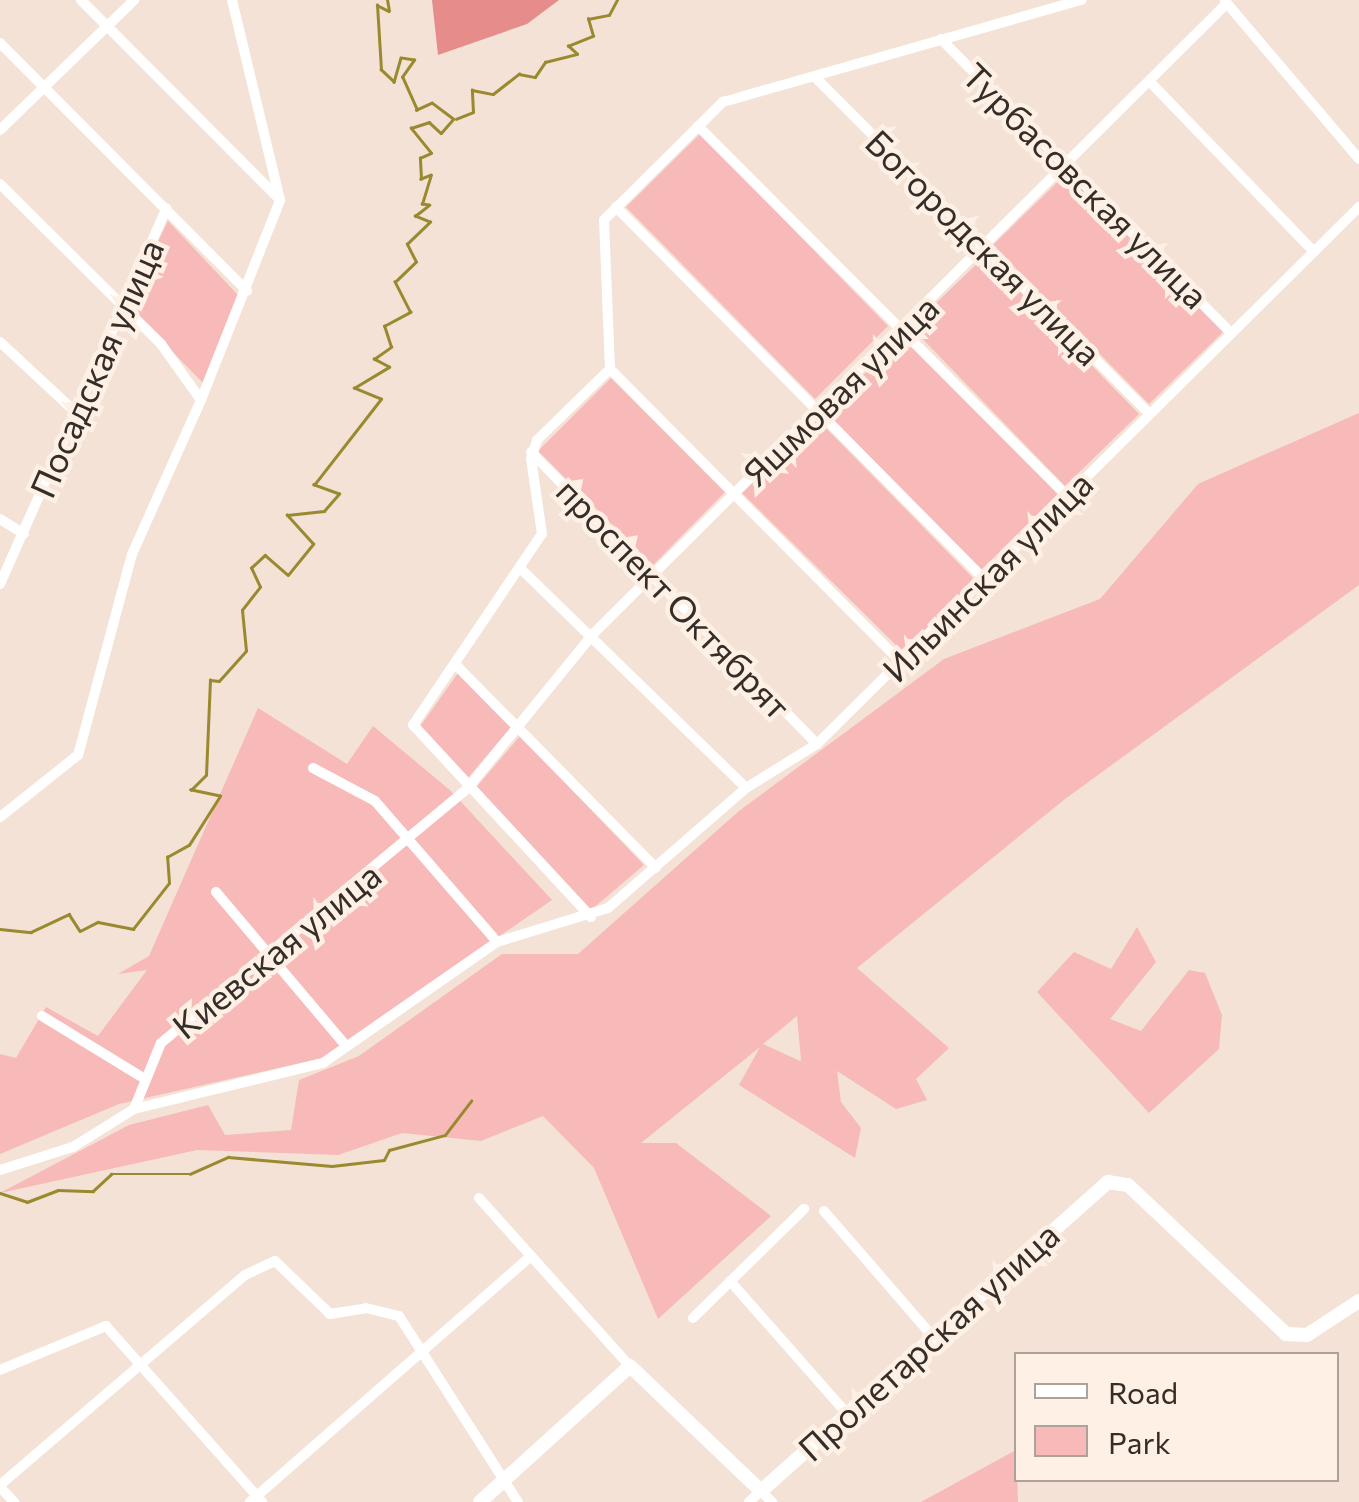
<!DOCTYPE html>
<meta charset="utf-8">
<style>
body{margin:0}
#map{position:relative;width:1359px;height:1502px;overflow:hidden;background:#f3e2d5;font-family:Commissioner,sans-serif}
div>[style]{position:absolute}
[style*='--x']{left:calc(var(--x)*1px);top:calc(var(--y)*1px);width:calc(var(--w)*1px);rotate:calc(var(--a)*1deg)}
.green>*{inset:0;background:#f7bab8}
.forest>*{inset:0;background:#e68c8b}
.stream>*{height:2.5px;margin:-1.25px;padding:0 1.25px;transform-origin:1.25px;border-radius:1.25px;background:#99892f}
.street>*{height:10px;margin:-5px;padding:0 5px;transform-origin:5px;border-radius:5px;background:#fff}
.secondary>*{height:14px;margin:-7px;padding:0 7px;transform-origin:7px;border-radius:7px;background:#fff}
span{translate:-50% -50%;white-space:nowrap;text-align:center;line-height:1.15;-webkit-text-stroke:9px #fef0e5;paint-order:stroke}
.street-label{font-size:35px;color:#342d28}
.legend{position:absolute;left:1014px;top:1352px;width:325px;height:130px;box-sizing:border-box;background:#fef0e5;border:2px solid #ada299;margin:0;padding:12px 18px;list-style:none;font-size:30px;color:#342d28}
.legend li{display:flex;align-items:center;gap:20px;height:50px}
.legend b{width:50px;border:2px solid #ada299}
</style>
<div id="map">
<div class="green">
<div style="clip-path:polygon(700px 134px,888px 326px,815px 399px,626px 207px)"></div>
<div style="clip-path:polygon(1068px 172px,1224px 331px,1149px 404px,993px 245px)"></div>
<div style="clip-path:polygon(168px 221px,238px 295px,203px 383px,127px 305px)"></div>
<div style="clip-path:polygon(985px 256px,1139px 414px,1065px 486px,911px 327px)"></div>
<div style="clip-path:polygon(902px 336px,1058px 494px,981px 570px,826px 412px)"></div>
<div style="clip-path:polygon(611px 378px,725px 492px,653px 565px,538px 451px)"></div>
<div style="clip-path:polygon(evenodd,1359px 413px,1359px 585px,1065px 799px,857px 968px,949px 1048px,916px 1079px,927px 1100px,896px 1109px,837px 1071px,841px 1102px,861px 1128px,855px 1158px,739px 1085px,760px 1047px,641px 1143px,676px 1143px,771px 1216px,658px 1319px,594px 1168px,543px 1116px,481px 1141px,402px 1133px,338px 1155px,197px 1150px,0 1193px,129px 1125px,208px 1105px,225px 1135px,291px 1130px,299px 1080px,359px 1056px,502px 954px,578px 954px,739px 811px,944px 659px,1100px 599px,1198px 484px,1359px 413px,797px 1016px,801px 1060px,800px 1061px,763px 1044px,797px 1016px)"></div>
<div style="clip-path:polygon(818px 420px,975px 580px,903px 652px,742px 493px)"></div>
<div style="clip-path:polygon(458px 673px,511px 727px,466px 780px,419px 728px)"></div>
<div style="clip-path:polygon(258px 708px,347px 764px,373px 726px,451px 791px,552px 900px,322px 1058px,119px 1104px,0 1154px,0 1054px,16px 1058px,46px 1007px,98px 1036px,147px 970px,118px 974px,149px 956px)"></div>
<div style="clip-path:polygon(520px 736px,644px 865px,591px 910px,474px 790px)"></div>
<div style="clip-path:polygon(1137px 927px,1156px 962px,1110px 1019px,1141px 1031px,1189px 970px,1205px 973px,1222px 1015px,1219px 1049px,1149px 1113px,1037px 992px,1074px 952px,1111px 969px)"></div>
<div style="clip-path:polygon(1016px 1450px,1018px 1502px,874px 1502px,921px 1502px)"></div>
</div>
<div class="forest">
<div style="clip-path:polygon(432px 0,559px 0,527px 24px,438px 55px)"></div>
</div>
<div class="stream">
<div style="--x:456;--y:119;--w:18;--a:-22"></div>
<div style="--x:473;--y:112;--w:22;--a:-93"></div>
<div style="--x:472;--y:90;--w:21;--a:11"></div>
<div style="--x:493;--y:94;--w:33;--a:-38"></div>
<div style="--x:519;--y:74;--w:16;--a:11"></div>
<div style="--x:535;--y:77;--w:18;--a:-56"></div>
<div style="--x:545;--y:62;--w:33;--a:-14"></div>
<div style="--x:577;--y:54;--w:12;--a:-138"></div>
<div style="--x:568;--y:46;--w:27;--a:-22"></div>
<div style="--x:593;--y:36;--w:18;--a:-106"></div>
<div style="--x:588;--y:19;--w:21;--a:-11"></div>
<div style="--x:609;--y:15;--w:17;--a:-62"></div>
<div style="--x:0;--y:929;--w:31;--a:6"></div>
<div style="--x:31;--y:932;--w:42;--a:-25.3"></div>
<div style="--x:69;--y:914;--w:20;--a:57"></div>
<div style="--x:80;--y:931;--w:20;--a:-27"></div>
<div style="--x:98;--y:922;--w:36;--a:11"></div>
<div style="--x:133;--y:929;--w:58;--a:-52"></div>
<div style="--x:169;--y:883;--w:26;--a:-94"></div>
<div style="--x:167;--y:857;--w:25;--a:-29"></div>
<div style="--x:189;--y:845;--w:58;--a:-57.7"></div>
<div style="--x:220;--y:796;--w:30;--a:-168"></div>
<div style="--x:191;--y:790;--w:21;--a:-45"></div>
<div style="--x:206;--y:775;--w:95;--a:-87.6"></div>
<div style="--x:210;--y:680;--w:9;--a:6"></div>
<div style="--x:219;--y:681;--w:40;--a:-48"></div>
<div style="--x:246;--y:651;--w:41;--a:-95.6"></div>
<div style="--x:242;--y:610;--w:29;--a:-52"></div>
<div style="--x:260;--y:587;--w:21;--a:-115"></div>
<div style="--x:251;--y:568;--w:19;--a:-43"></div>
<div style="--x:265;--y:555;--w:30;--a:41"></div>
<div style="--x:288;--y:575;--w:40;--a:-51"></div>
<div style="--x:313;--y:544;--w:39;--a:-132"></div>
<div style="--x:287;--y:515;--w:37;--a:-6"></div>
<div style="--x:324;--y:511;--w:23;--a:-49"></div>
<div style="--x:339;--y:494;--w:27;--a:-160"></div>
<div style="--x:314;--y:485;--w:109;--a:-52.1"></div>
<div style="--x:381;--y:399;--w:29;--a:-158"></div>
<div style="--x:354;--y:388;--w:41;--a:-31"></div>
<div style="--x:389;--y:367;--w:17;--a:-152"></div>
<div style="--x:374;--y:359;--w:21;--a:-35"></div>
<div style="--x:391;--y:347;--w:22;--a:-108"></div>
<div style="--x:384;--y:326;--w:30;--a:-28"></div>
<div style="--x:410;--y:312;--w:34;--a:-117"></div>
<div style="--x:395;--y:282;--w:29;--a:-44"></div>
<div style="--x:416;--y:262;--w:20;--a:-117"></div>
<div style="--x:407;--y:244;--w:32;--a:-44"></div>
<div style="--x:430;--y:222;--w:16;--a:-158"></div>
<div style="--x:415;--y:216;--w:18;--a:-38"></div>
<div style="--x:429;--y:205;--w:7;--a:-172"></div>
<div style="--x:422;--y:204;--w:30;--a:-73"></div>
<div style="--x:431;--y:175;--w:11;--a:158"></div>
<div style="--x:421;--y:179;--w:21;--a:-93"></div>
<div style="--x:420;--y:158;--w:12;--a:-24"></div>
<div style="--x:431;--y:153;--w:32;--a:-129"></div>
<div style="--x:411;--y:128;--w:19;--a:-18"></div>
<div style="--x:429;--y:122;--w:16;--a:43"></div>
<div style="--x:441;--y:133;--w:18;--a:-49"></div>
<div style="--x:453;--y:119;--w:26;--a:-143"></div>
<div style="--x:432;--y:103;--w:17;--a:155"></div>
<div style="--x:417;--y:110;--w:36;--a:-114"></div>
<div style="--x:402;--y:77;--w:21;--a:-55"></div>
<div style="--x:414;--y:60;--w:13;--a:-171"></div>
<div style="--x:401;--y:58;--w:25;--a:106"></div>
<div style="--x:394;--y:82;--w:18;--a:-137"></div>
<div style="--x:381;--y:70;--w:65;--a:-93.5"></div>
<div style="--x:377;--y:5;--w:13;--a:27"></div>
<div style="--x:389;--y:11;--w:11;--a:-100"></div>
<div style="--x:0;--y:1193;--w:28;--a:18"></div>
<div style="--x:27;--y:1202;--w:33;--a:-21"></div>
<div style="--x:58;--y:1190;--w:35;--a:2"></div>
<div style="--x:93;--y:1191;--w:25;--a:-43"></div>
<div style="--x:111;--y:1174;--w:79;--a:0"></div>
<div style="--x:190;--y:1174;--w:42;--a:-24.1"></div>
<div style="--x:228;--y:1157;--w:104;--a:4.9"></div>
<div style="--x:332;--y:1166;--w:52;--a:-6.6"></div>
<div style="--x:384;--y:1160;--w:11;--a:-63"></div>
<div style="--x:389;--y:1150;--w:58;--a:-15"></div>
<div style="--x:445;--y:1135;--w:43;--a:-52.6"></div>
</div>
<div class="street">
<div style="--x:81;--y:0;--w:282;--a:45.1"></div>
<div style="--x:1225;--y:1;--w:207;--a:49.7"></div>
<div style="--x:941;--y:39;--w:412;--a:45.4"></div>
<div style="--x:0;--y:43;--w:350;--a:45.1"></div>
<div style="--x:817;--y:79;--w:472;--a:45.2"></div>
<div style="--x:1152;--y:84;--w:232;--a:46"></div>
<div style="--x:698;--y:126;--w:521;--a:45.08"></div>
<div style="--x:0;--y:130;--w:187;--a:-44.1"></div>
<div style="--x:0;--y:184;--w:227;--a:44.8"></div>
<div style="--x:161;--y:344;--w:69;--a:54.5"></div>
<div style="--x:201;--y:400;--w:169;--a:114.1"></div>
<div style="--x:132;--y:554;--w:208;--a:105"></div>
<div style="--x:78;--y:755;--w:100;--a:141.5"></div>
<div style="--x:616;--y:207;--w:523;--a:45.31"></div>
<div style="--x:0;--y:342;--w:98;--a:42.9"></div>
<div style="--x:610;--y:369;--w:413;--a:45.2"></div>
<div style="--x:201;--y:400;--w:215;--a:-68.4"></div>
<div style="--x:280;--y:200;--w:206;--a:-103.5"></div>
<div style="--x:531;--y:452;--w:409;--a:45.6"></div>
<div style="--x:0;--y:519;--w:28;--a:32"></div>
<div style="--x:520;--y:568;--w:315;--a:44.2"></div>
<div style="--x:0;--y:584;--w:411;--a:-66.1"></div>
<div style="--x:455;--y:664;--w:286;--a:45.4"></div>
<div style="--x:313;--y:768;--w:70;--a:28"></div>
<div style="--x:375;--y:801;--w:186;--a:49.1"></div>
<div style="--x:216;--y:892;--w:202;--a:49.8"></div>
<div style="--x:591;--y:917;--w:262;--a:-132.8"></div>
<div style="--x:413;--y:725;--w:230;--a:-56"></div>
<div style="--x:542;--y:534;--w:76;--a:-98.3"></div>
<div style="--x:531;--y:459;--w:20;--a:-72"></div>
<div style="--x:537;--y:440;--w:102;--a:-44.2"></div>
<div style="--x:610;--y:369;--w:149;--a:-92.3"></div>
<div style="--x:604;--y:220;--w:168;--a:-44.8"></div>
<div style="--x:723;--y:102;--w:373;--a:-15.9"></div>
<div style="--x:42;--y:1016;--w:115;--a:31.5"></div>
<div style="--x:134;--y:1109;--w:195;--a:-13.7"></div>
<div style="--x:323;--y:1063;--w:212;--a:-34.8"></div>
<div style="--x:497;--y:942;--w:116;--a:-17"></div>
<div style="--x:608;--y:908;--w:183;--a:-41"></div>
<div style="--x:746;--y:788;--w:84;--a:-31.8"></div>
<div style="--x:817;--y:744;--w:763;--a:-44.73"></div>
<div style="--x:0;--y:1170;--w:77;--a:-17.5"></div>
<div style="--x:73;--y:1147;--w:72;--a:-31.9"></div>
<div style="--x:134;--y:1109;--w:71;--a:-67.8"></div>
<div style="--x:161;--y:1043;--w:398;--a:-39.7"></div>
<div style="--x:467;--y:789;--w:200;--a:-50.9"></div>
<div style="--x:593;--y:634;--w:894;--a:-44.86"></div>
<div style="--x:479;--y:1198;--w:226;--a:48.1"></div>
<div style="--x:824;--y:1211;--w:167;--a:49.1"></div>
<div style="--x:730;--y:1281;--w:180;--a:48.6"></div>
<div style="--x:693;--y:1318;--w:156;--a:-44.5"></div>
<div style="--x:0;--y:1370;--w:115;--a:-22.5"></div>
<div style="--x:106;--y:1326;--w:235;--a:48.4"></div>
<div style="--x:0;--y:1485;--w:323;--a:-40.6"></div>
<div style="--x:245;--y:1275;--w:33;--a:-25"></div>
<div style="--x:275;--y:1261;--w:76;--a:43.9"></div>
<div style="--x:330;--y:1314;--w:36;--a:-9"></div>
<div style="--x:366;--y:1308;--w:34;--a:14"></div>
<div style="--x:399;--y:1316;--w:221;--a:57.4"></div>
<div style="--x:0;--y:1487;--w:21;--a:47"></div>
<div style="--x:250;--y:1502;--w:373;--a:-41.2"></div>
<div style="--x:749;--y:1502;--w:16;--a:-43"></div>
<div style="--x:761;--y:1491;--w:16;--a:45"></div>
</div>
<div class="secondary">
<div style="--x:480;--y:1502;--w:202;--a:-42.2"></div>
<div style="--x:630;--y:1366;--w:181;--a:43.7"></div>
<div style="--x:761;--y:1491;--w:465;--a:-41.7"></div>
<div style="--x:1108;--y:1182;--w:20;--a:9"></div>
<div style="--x:1128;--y:1185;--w:217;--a:43.3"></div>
<div style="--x:1286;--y:1334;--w:21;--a:3"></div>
<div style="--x:1307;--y:1335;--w:62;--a:-33.2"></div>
</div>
<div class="street-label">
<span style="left:1086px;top:185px;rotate:45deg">Турбасовская улица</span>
<span style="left:984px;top:247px;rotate:45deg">Богородская улица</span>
<span style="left:96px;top:368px;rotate:-66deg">Посадская улица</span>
<span style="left:840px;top:390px;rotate:-44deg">Яшмовая улица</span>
<span style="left:987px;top:576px;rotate:-45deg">Ильинская улица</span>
<span style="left:674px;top:598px;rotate:46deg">проспект Октябрят</span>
<span style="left:276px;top:950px;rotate:-39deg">Киевская улица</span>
<span style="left:928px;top:1341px;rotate:-42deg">Пролетарская улица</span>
</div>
<ul class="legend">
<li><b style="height:12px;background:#fff"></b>Road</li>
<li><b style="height:28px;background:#f7bab8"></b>Park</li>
</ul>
</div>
